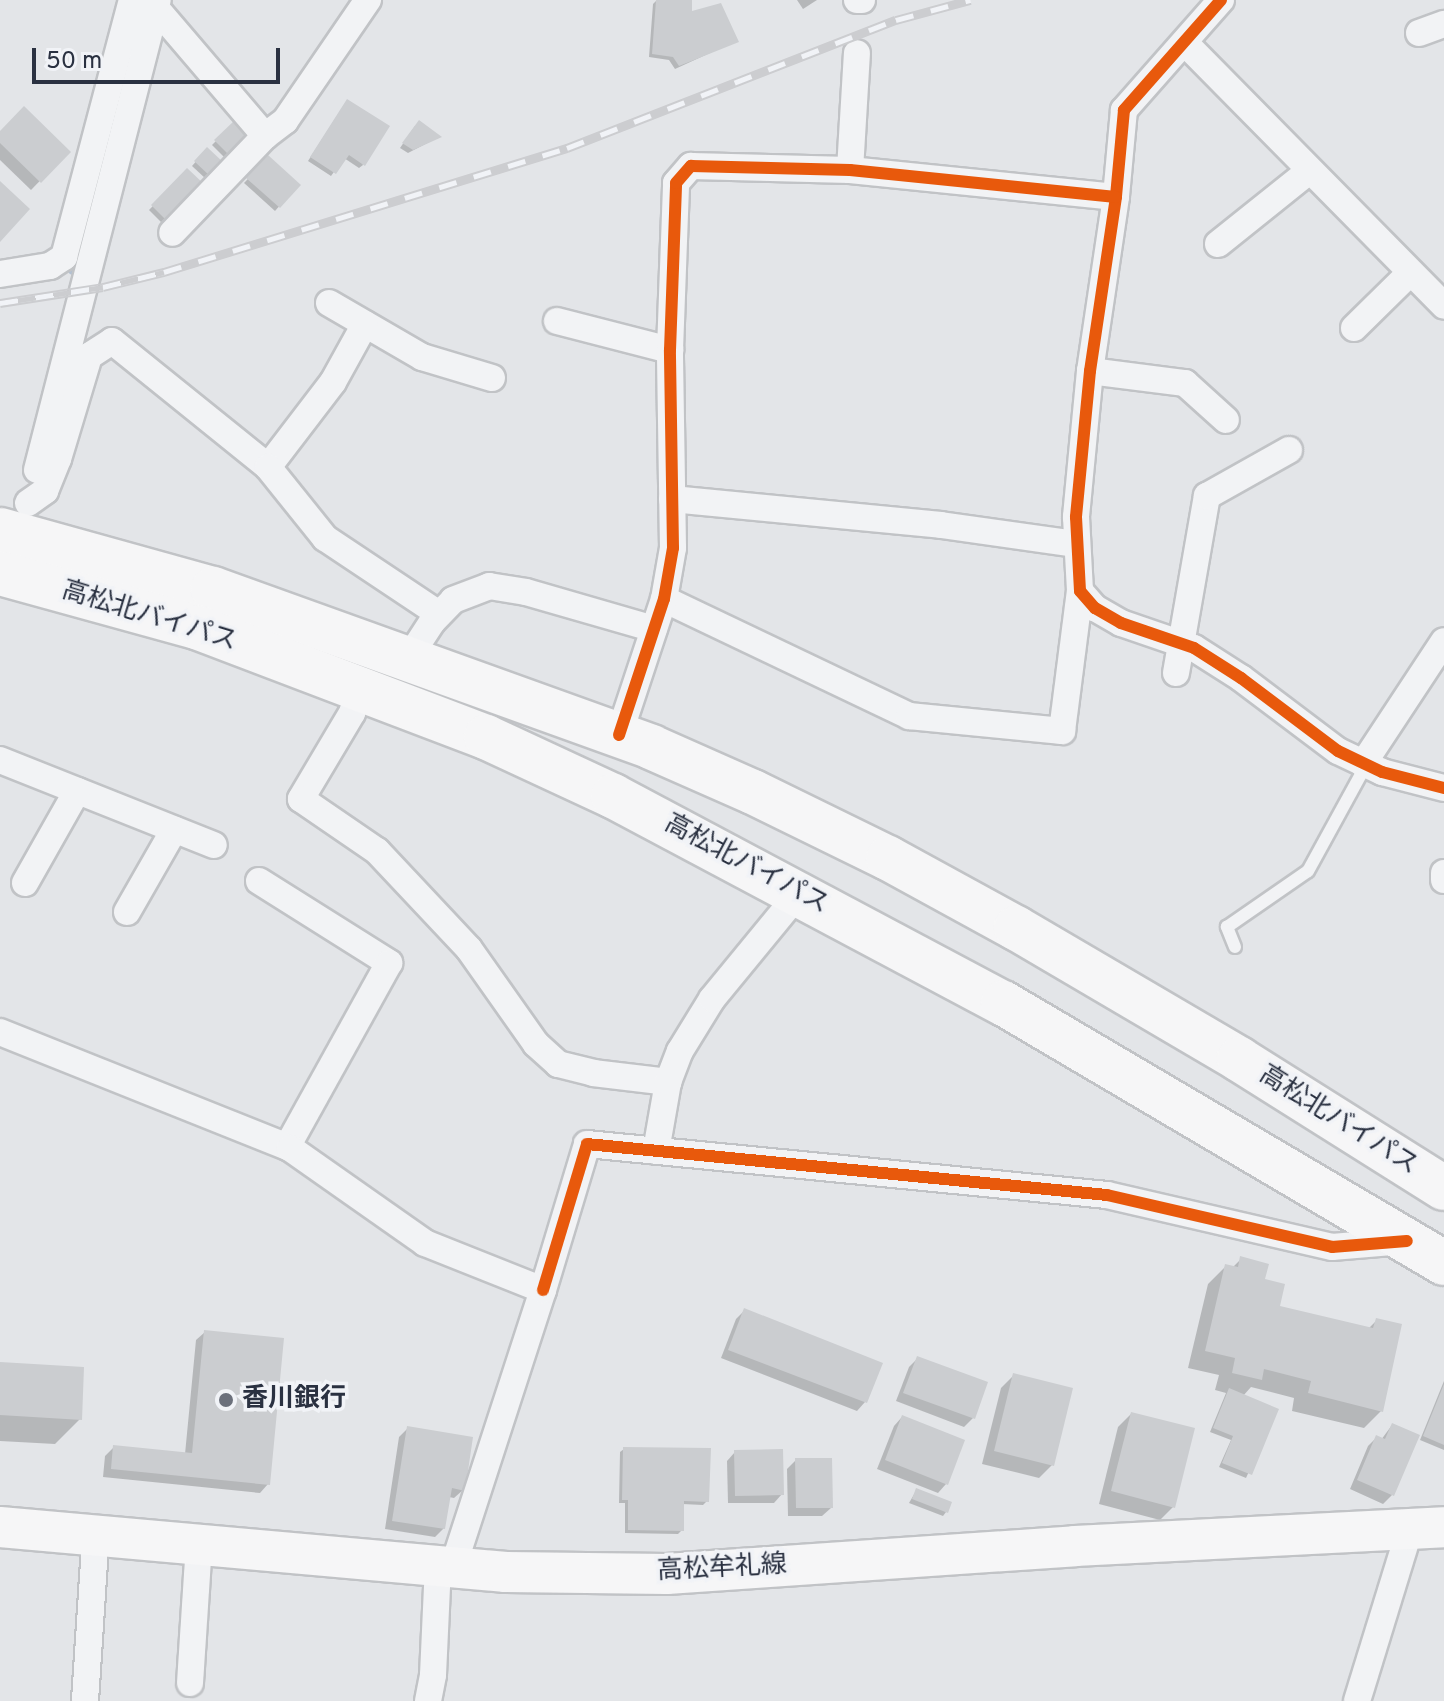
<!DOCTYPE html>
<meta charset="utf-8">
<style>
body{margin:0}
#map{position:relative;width:1444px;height:1701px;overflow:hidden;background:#e3e5e8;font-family:Overpass,"Noto Sans JP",sans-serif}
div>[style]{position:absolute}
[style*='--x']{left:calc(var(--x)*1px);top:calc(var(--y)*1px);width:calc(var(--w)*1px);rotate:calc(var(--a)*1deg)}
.shadow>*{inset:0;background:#0003}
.stream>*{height:10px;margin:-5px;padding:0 5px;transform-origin:5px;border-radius:5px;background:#b2c0d2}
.building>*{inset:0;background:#cbcdd0}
.roads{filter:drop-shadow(2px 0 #c1c3c6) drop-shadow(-2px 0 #c1c3c6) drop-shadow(0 2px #c1c3c6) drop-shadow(0 -2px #c1c3c6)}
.lane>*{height:12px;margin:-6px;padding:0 6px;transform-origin:6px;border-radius:6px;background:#f2f3f5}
.street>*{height:26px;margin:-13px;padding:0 13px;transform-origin:13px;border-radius:13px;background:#f2f3f5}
.primary>*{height:40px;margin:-20px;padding:0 20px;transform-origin:20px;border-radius:20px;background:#f6f6f7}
.highway>*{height:44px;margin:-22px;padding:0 22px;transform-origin:22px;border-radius:22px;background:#f6f6f7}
.rail>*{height:9px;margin-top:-4.5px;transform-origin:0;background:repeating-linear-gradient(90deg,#f1f3f7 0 18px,#cccdd0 0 36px);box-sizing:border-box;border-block:2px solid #cccdd0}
.cycleway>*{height:12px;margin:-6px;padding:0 6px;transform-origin:6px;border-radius:6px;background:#e8590c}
.dots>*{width:22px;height:22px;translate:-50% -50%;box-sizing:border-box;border:4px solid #f1f3f7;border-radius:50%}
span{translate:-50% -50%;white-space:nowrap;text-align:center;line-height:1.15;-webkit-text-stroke:7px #f1f3f7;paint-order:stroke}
.street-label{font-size:26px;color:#2a3141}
.poi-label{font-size:26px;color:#2a3141;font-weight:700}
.left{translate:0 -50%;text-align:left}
.scale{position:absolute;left:32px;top:48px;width:248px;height:36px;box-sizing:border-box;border:4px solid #2a3141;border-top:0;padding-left:10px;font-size:24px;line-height:28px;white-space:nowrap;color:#2a3141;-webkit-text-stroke:6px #f1f3f7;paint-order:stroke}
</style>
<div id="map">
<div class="shadow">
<div style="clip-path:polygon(657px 0,690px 0,690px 14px,736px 41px,675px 69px,669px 60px,649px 57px,653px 4px)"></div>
<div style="clip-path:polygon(797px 0,817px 0,803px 9px)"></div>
<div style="clip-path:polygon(344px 105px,363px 165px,359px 168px,344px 158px,331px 176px,308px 161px)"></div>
<div style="clip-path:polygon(235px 122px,250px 138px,227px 160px,212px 145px)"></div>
<div style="clip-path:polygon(415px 126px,439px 137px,408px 153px,400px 148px)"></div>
<div style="clip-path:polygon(0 134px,68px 152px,31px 190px,0 160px)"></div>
<div style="clip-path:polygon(207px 149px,222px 163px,206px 179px,192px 166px)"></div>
<div style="clip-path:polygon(268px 158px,298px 185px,275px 211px,244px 183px)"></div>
<div style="clip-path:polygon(187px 171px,202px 185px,163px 224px,149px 210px)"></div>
<div style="clip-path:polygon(1241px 1259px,1263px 1281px,1277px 1307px,1368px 1329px,1377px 1320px,1381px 1411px,1364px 1428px,1292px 1411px,1294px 1398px,1251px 1387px,1243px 1396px,1277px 1410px,1246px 1478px,1219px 1467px,1231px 1440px,1210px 1432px,1226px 1393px,1215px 1390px,1219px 1375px,1188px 1368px,1208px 1284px,1226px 1266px,1232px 1268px)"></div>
<div style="clip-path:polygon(745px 1310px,880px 1364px,865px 1402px,857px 1411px,721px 1358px,736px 1319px)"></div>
<div style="clip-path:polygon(205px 1332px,268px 1484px,260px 1493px,103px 1477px,105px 1456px,114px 1447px,185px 1454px,196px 1340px)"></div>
<div style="clip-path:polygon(918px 1358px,973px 1418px,964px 1427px,896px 1401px,909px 1367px)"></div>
<div style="clip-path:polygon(0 1364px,80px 1419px,55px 1444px,0 1441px)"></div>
<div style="clip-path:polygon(1014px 1375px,1052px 1465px,1039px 1478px,982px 1464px,1001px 1388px)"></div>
<div style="clip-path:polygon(1444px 1381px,1444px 1450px,1420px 1440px)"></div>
<div style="clip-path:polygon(1131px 1414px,1173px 1507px,1160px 1520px,1099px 1504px,1118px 1427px)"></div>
<div style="clip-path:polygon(902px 1417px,946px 1484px,938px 1493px,877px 1469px,894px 1426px)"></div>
<div style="clip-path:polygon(1392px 1425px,1417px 1436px,1392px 1495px,1383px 1504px,1350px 1489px,1368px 1446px,1376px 1438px,1381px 1440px)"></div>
<div style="clip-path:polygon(408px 1428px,463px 1490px,454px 1498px,449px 1497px,444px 1528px,435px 1537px,385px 1529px,399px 1437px)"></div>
<div style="clip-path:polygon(624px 1449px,707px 1501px,703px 1505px,682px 1504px,682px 1530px,678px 1534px,625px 1533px,625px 1503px,619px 1503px,620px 1452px)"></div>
<div style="clip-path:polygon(735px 1452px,782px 1494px,774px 1503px,728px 1503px,727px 1461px)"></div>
<div style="clip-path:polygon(796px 1460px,831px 1508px,822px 1516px,788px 1516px,787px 1469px)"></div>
<div style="clip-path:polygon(916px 1491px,946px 1512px,943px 1516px,909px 1503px)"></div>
</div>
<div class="stream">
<div style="--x:73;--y:270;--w:22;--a:-74"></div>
</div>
<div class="building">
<div style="clip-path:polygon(656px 0,692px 0,692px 11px,721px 3px,739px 42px,679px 66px,673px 57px,652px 54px)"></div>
<div style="clip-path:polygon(347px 99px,390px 126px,365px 166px,349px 155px,336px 174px,310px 157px)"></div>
<div style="clip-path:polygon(24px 106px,71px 152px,41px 183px,0 143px,0 131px)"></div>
<div style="clip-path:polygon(235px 120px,253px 138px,232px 158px,214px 140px)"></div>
<div style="clip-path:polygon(419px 120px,442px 137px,413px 150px,402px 143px)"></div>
<div style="clip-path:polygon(207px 147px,224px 163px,211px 177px,194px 161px)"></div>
<div style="clip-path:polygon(268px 155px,301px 185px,280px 208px,246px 178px)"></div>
<div style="clip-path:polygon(187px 168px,205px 185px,168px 222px,151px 205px)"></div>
<div style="clip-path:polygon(0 181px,30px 209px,0 242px)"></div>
<div style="clip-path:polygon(1240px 1256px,1269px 1264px,1265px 1279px,1285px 1284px,1280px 1306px,1373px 1328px,1376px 1318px,1402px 1324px,1383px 1412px,1308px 1393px,1311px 1381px,1264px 1369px,1262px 1380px,1232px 1373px,1235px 1358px,1205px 1351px,1225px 1264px,1238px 1267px)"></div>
<div style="clip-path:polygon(744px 1308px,883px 1363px,867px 1403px,728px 1350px)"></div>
<div style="clip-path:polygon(204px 1330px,284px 1338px,270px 1485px,111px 1469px,113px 1445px,192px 1453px)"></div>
<div style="clip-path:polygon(917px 1356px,988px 1382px,975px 1419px,903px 1393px)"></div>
<div style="clip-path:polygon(0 1362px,84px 1367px,82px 1420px,0 1415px)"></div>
<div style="clip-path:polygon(1013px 1373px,1073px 1388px,1054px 1466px,994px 1451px)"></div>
<div style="clip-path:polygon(1444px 1384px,1444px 1445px,1423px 1436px)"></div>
<div style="clip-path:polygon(1229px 1388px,1279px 1409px,1252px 1475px,1222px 1463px,1233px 1436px,1213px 1428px)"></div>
<div style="clip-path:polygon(1131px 1412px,1195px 1428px,1175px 1508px,1111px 1491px)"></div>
<div style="clip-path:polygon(902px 1415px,965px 1440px,948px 1485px,885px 1460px)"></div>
<div style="clip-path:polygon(1392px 1423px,1420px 1435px,1394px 1496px,1357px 1480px,1376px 1435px,1385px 1439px)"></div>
<div style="clip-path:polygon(407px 1426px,473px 1437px,465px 1491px,452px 1488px,445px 1529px,392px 1521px)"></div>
<div style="clip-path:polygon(623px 1447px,711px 1448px,709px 1502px,684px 1501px,684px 1531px,628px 1530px,628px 1500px,622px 1500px)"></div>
<div style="clip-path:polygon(783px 1449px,784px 1495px,735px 1496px,734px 1450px)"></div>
<div style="clip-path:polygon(795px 1458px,832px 1458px,833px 1508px,796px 1508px)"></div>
<div style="clip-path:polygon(916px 1488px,952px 1502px,948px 1513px,912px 1499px)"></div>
</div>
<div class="roads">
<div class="lane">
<div style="--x:1235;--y:947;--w:22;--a:-112"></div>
<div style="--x:1227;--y:927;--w:98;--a:-34.7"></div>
<div style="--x:1308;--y:871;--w:121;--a:-61.3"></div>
</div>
<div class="street">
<div style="--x:149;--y:0;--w:179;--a:49.5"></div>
<div style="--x:265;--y:136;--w:134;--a:133.8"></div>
<div style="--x:857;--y:0;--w:5;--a:0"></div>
<div style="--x:1221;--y:0;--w:147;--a:131.4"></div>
<div style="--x:1124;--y:110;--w:87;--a:95.3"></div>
<div style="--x:1116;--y:197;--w:176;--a:98.5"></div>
<div style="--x:1090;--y:371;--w:147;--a:95.5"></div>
<div style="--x:1076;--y:517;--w:74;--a:86.9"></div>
<div style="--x:1080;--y:591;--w:23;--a:49"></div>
<div style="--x:1095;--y:608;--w:30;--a:30"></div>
<div style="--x:1121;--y:623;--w:77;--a:18.9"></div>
<div style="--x:1194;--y:648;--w:56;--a:32.6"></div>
<div style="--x:1241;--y:678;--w:121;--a:37"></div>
<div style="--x:1338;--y:751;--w:49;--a:25.5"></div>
<div style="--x:1382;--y:772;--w:64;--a:14.5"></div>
<div style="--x:1419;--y:33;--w:27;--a:-20"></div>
<div style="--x:1185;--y:43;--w:369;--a:45.4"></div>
<div style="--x:265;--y:136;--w:25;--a:-37"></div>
<div style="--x:285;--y:121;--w:147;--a:-55.6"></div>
<div style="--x:850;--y:170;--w:117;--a:-86.6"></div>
<div style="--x:1218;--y:244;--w:115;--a:-38.7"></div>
<div style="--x:0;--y:274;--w:51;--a:-9.1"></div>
<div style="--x:50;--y:266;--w:17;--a:-33"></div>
<div style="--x:64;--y:257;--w:266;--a:-75.2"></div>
<div style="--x:329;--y:303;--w:108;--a:30.1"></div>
<div style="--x:422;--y:357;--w:73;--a:16.7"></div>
<div style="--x:557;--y:321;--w:117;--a:14.4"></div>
<div style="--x:1354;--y:328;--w:78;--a:-44.5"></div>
<div style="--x:1090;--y:371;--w:96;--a:7.2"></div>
<div style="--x:1185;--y:383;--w:55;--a:42.1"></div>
<div style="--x:268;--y:467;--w:107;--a:-52.6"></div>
<div style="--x:333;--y:382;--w:66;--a:-61.1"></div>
<div style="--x:37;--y:470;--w:485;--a:-75.6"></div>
<div style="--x:672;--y:499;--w:270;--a:5.5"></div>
<div style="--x:941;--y:525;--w:137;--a:8"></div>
<div style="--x:28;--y:503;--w:21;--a:-35"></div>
<div style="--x:45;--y:491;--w:35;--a:-68"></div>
<div style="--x:58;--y:459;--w:108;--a:-73.2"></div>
<div style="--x:89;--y:356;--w:27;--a:-33"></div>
<div style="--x:112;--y:341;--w:201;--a:38.9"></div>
<div style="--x:268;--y:467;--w:91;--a:51.2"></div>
<div style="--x:325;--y:538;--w:137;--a:33.7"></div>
<div style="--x:664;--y:599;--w:272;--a:25.5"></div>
<div style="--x:909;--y:716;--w:154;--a:5.6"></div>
<div style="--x:1062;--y:731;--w:141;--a:-82.7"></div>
<div style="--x:408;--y:659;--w:44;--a:-57"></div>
<div style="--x:432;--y:622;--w:30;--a:-46"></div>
<div style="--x:453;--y:600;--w:39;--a:-21"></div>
<div style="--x:489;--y:586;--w:37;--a:9"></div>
<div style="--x:526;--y:592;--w:133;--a:16.1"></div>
<div style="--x:1176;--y:673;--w:180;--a:-80.1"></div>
<div style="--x:1207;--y:496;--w:94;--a:-29.3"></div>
<div style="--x:359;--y:689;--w:25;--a:106"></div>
<div style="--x:352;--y:713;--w:100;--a:120.7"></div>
<div style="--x:301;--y:799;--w:92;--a:34.4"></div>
<div style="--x:377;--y:851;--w:134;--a:46.8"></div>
<div style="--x:469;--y:949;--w:116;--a:54.8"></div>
<div style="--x:536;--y:1044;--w:30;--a:42"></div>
<div style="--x:558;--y:1064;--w:36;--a:14"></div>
<div style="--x:593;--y:1073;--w:76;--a:6.8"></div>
<div style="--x:619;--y:735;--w:143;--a:-71.7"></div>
<div style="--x:664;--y:599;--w:52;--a:-80"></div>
<div style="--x:673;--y:548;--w:198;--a:-90.9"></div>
<div style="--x:670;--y:350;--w:167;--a:-87.9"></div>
<div style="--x:676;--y:183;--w:23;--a:-49"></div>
<div style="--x:691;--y:166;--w:159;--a:1.4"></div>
<div style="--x:850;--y:170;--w:267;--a:5.8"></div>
<div style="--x:0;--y:760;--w:230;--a:21.7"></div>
<div style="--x:1363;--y:764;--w:147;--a:-56.6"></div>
<div style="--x:1444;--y:873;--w:7;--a:90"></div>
<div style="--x:259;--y:881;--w:154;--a:32.2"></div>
<div style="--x:389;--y:963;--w:210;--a:119"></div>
<div style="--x:25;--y:883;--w:106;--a:-60.5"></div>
<div style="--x:127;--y:912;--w:95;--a:-60.2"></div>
<div style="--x:0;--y:1032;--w:312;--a:21.8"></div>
<div style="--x:290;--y:1148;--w:165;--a:35.1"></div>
<div style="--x:425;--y:1243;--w:127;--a:21.7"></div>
<div style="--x:543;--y:1290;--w:291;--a:108"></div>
<div style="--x:656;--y:1151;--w:70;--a:-80.1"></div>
<div style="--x:668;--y:1082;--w:33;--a:-69"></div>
<div style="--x:680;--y:1051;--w:61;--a:-58.4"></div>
<div style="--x:712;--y:999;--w:137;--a:-50.6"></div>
<div style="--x:543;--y:1290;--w:152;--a:-73.2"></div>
<div style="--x:587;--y:1144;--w:522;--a:5.6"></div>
<div style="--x:1107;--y:1195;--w:231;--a:13"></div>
<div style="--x:1332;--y:1247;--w:72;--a:-4.8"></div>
<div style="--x:190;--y:1683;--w:140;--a:-86.3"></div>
<div style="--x:85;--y:1701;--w:168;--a:-86.3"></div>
<div style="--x:428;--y:1701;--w:26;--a:-79"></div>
<div style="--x:433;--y:1675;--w:109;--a:-87.4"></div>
<div style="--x:1357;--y:1701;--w:180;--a:-72.9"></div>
</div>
<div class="primary">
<div style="--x:0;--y:1527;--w:508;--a:5.08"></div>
<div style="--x:506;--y:1572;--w:161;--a:0.7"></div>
<div style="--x:667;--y:1574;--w:409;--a:-3.9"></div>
<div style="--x:1075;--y:1546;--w:369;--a:-2.9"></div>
</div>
<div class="highway">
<div style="--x:0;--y:530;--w:221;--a:15.5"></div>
<div style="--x:213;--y:589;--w:466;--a:19.8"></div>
<div style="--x:651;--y:747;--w:111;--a:23.8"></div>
<div style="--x:753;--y:792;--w:150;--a:26.1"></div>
<div style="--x:888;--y:858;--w:146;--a:28.7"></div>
<div style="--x:1016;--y:928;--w:259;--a:30.4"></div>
<div style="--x:1239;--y:1059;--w:242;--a:32.2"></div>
<div style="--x:0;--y:573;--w:206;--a:15.4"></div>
<div style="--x:199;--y:628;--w:307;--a:20.8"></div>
<div style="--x:486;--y:737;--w:140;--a:24.9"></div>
<div style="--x:613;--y:796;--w:442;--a:28"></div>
<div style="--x:1003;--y:1003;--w:512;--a:30.52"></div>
</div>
</div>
<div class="rail">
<div style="--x:0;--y:303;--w:104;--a:-8.8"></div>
<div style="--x:103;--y:287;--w:63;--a:-13.8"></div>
<div style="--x:164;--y:272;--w:422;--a:-17.1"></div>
<div style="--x:567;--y:148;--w:353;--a:-21.3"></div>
<div style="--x:896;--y:20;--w:77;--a:-15.1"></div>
</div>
<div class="cycleway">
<div style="--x:1221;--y:0;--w:147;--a:131.4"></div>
<div style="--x:1124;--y:110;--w:87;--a:95.3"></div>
<div style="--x:1116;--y:197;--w:176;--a:98.5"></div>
<div style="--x:1090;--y:371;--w:147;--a:95.5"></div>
<div style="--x:1076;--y:517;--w:74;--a:86.9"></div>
<div style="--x:1080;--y:591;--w:23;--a:49"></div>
<div style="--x:1095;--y:608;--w:30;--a:30"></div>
<div style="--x:1121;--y:623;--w:77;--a:18.9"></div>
<div style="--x:1194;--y:648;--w:56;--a:32.6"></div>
<div style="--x:1241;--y:678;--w:121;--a:37"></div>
<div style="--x:1338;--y:751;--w:49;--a:25.5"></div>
<div style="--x:1382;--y:772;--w:64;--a:14.5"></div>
<div style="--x:619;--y:735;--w:143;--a:-71.7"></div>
<div style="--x:664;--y:599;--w:52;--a:-80"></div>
<div style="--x:673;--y:548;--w:198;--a:-90.9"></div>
<div style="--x:670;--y:350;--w:167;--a:-87.9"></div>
<div style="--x:676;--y:183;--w:23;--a:-49"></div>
<div style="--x:691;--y:166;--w:159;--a:1.4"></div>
<div style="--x:850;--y:170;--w:267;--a:5.8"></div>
<div style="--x:543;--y:1290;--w:152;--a:-73.2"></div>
<div style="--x:587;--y:1144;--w:522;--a:5.6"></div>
<div style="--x:1107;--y:1195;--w:231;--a:13"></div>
<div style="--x:1332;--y:1247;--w:75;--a:-4.6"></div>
</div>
<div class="dots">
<div style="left:226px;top:1400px;background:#6b707b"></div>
</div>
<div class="street-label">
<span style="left:149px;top:617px;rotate:17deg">高松北バイパス</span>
<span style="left:746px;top:865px;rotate:28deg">高松北バイパス</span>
<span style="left:1338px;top:1121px;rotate:32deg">高松北バイパス</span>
<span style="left:722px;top:1569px;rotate:-3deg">高松牟礼線</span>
</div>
<div class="poi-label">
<span class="left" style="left:242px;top:1400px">香川銀行</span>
</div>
<div class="scale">50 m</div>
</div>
